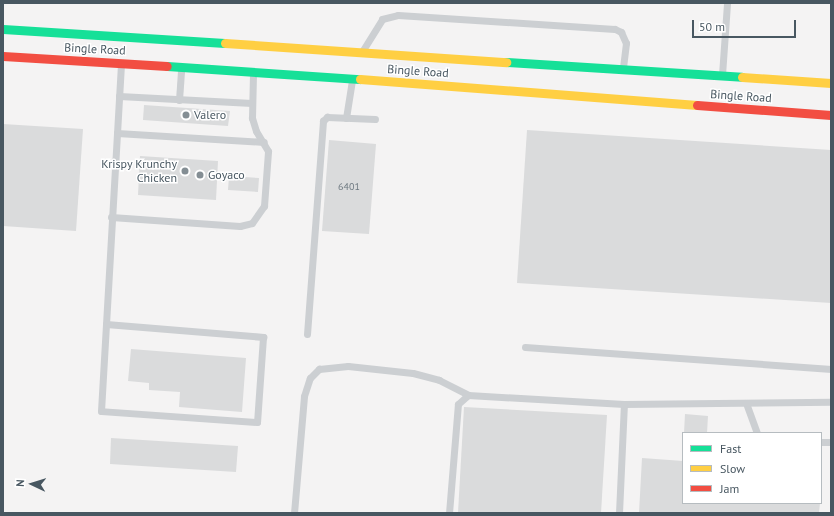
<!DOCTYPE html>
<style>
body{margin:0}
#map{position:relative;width:834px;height:516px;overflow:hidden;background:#f4f3f3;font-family:"PT Sans",sans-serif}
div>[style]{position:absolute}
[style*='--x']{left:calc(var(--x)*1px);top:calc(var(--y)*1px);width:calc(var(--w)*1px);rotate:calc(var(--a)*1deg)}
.building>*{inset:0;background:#dadbdc}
.lane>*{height:7px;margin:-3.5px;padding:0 3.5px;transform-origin:3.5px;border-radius:3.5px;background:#cccfd2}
.fast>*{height:9px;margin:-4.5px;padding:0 4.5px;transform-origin:4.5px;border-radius:4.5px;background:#16e098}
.slow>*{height:9px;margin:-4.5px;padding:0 4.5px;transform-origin:4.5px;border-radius:4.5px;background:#ffcf43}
.jam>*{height:9px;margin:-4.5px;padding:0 4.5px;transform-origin:4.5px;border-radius:4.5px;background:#f24e42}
.dots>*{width:11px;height:11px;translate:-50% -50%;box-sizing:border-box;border:2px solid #fff;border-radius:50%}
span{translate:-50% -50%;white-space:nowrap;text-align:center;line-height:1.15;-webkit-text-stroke:3px #fff;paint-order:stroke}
.number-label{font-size:10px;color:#6e7981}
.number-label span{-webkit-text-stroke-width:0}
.street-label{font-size:12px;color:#485761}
.poi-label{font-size:12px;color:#485761}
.left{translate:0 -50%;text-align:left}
.right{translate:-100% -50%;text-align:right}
.frame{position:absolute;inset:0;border:4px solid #485761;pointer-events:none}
.legend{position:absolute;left:682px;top:432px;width:140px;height:72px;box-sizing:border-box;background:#fff;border:1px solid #b6bcc0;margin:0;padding:5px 7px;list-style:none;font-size:12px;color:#485761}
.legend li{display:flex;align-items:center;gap:8px;height:20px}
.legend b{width:20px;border:1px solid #b6bcc0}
.north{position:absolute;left:12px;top:464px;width:40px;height:40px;-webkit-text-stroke:3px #fff;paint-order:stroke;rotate:274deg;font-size:11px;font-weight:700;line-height:16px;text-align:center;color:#485761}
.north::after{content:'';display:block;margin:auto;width:14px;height:18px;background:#485761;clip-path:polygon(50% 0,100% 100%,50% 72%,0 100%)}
.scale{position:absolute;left:692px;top:20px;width:104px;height:18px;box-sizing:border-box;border:2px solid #485761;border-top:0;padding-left:5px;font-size:12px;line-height:14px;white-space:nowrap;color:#485761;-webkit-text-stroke:3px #fff;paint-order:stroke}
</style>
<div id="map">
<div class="building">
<div style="clip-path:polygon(144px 105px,230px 111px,228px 126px,143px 120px)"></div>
<div style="clip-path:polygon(3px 124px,83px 129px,76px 231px,3px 226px)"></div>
<div style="clip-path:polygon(527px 130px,831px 150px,831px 303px,517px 283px)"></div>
<div style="clip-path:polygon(329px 140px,376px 144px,369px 234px,322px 231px)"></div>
<div style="clip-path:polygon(140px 156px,218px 161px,216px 200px,138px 195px)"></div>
<div style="clip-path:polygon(229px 176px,259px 178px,258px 192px,228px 190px)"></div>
<div style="clip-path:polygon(131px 349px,246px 358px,242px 412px,179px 407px,180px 392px,149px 390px,149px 383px,128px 381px)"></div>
<div style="clip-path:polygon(464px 407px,607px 415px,601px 513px,458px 513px)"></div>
<div style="clip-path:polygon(685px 414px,708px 416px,707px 433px,684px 433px)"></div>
<div style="clip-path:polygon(111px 438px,238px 446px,236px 472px,110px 464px)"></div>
<div style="clip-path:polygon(642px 458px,683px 461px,683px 503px,820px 503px,819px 513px,639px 513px)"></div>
</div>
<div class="lane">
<div style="--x:363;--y:50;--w:36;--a:-58"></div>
<div style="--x:382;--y:19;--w:16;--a:-14"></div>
<div style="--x:398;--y:15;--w:217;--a:3.7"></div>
<div style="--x:615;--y:29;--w:7;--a:27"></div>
<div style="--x:621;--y:32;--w:12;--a:66"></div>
<div style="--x:626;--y:43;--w:24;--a:97"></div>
<div style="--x:722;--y:75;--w:72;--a:-86"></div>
<div style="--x:119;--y:96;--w:133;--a:3"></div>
<div style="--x:179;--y:100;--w:30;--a:-86"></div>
<div style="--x:346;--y:118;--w:37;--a:-81"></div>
<div style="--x:117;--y:133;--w:147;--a:3.5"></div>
<div style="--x:111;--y:217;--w:129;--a:4"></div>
<div style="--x:240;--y:226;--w:12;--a:-14"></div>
<div style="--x:252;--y:223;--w:21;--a:-55"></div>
<div style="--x:264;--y:206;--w:55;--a:-85.8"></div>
<div style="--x:268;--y:151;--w:23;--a:-121"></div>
<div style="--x:256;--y:131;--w:14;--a:-107"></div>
<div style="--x:252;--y:118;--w:43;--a:-88.7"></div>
<div style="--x:106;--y:324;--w:158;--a:4.7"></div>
<div style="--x:263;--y:337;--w:85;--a:94"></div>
<div style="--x:257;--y:422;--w:156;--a:-176"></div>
<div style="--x:101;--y:411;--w:346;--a:-86.7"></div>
<div style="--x:307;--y:334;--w:214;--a:-85.7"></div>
<div style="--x:323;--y:121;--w:6;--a:-45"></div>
<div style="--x:327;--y:117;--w:48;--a:2.4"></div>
<div style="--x:525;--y:347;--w:307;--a:4.1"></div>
<div style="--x:746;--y:403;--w:32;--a:70"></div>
<div style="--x:821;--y:442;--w:10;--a:0"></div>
<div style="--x:294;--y:513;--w:117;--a:-85.1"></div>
<div style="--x:304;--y:396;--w:19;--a:-72"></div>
<div style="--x:310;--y:378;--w:13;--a:-45"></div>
<div style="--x:319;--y:369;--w:29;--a:-6"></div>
<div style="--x:348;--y:366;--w:65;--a:6.1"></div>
<div style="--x:413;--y:373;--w:27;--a:15"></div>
<div style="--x:439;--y:380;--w:33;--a:27"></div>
<div style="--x:449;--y:513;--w:109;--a:-85.3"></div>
<div style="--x:458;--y:404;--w:13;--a:-42"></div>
<div style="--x:468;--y:395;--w:156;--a:3.3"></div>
<div style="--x:624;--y:404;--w:207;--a:-0.6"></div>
<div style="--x:619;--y:513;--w:109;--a:-87.4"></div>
</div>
<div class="fast">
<div style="--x:3;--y:29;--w:222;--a:3.6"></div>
<div style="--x:506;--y:62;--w:236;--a:3.6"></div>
<div style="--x:167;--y:66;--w:193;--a:3.9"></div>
</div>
<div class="slow">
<div style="--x:225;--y:43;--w:282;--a:3.9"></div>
<div style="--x:742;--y:77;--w:89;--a:3.9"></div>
<div style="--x:360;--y:79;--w:338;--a:4.4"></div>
</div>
<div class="jam">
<div style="--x:3;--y:56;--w:164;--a:3.5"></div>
<div style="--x:697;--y:105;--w:134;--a:4.3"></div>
</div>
<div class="dots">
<div style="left:186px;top:115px;background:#848e94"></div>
<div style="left:185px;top:171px;background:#848e94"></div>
<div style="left:200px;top:175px;background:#848e94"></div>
</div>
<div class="number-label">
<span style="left:349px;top:187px">6401</span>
</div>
<div class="street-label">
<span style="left:95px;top:49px;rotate:3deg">Bingle Road</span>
<span style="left:418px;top:71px;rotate:4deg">Bingle Road</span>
<span style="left:741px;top:96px;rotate:4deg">Bingle Road</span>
</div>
<div class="poi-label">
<span class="left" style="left:194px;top:115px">Valero</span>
<span class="right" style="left:177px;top:171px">Krispy Krunchy<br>Chicken</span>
<span class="left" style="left:208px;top:175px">Goyaco</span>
</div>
<div class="frame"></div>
<ul class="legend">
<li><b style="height:5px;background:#16e098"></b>Fast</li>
<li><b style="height:5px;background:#ffcf43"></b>Slow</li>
<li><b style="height:5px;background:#f24e42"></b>Jam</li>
</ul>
<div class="north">N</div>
<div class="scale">50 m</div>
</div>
